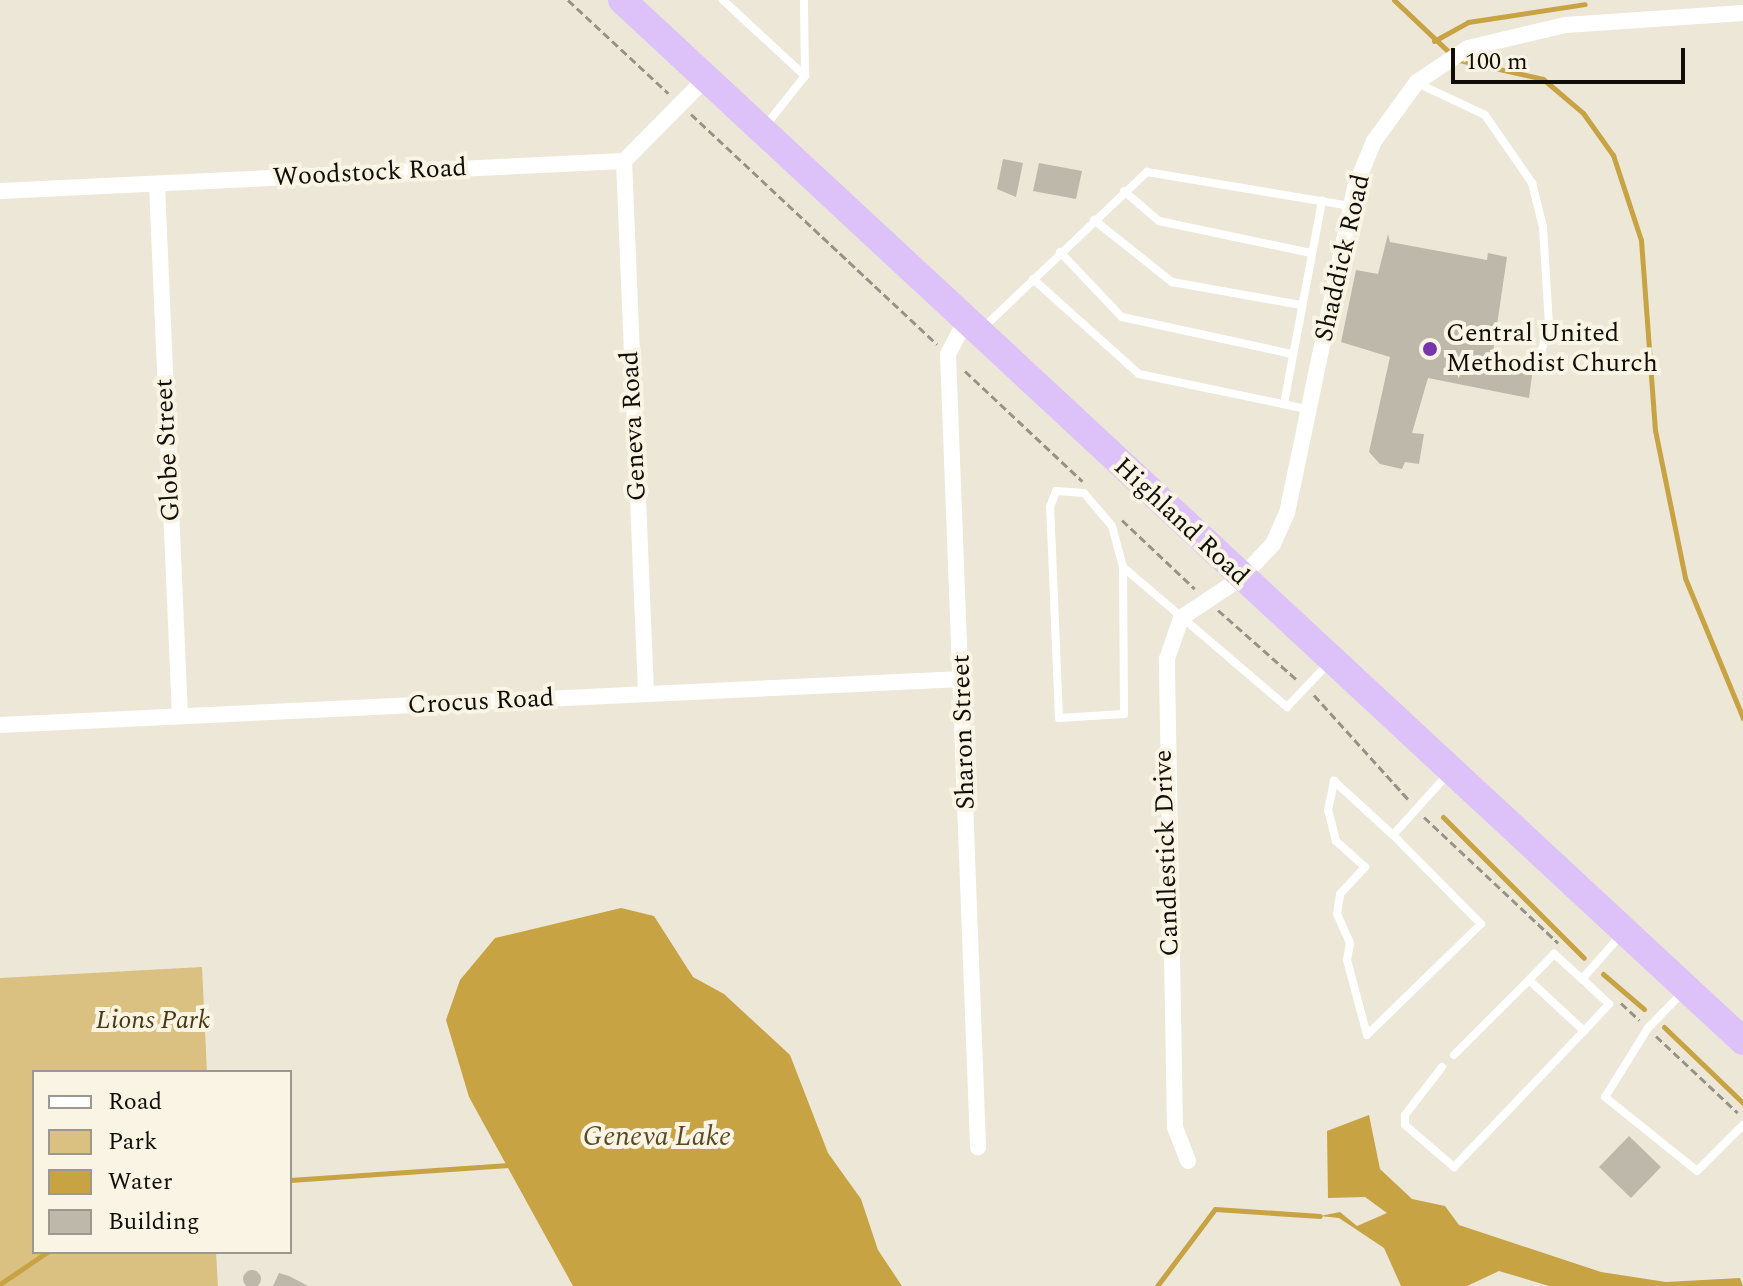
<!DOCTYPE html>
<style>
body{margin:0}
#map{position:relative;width:1743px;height:1286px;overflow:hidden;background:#ede7d8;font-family:Spectral,serif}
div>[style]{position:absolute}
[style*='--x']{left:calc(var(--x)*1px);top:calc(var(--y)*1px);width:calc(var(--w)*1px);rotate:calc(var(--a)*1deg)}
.green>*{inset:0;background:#dac182}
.water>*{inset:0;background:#c7a343}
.stream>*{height:5px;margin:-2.5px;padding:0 2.5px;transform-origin:2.5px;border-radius:2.5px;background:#c7a343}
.building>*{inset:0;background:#beb8ab}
.round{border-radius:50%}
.path>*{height:3px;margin-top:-1.5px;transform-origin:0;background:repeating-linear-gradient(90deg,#969287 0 8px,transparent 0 12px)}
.lane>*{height:8px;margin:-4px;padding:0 4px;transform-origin:4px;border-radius:4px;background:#fff}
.street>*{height:16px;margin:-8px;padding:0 8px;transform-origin:8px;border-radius:8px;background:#fff}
.highway>*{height:28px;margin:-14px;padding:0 14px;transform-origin:14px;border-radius:14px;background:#dcc2f9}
.dots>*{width:22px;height:22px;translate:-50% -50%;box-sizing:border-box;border:4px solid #faf4e5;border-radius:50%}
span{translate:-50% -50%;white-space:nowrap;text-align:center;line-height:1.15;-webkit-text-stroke:8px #faf4e5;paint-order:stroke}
.street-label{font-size:26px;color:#100e09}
.poi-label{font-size:26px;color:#100e09}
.left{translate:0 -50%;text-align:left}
.park-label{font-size:26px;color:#483910;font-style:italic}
.water-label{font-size:28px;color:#5a4a23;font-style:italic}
.legend{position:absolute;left:32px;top:1070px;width:260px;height:184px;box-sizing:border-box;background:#faf4e5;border:2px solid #9c988d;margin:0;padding:10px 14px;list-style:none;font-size:24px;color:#100e09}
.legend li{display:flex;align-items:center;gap:16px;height:40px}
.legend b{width:40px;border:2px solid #9c988d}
.scale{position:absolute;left:1451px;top:48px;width:234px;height:36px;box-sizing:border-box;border:4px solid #100e09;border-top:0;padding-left:10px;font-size:24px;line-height:28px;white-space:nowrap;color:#100e09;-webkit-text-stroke:6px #faf4e5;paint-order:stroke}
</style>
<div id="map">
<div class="green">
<div style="clip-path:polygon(202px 967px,207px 1072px,34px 1072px,34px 1252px,216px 1252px,218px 1286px,0 1286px,0 978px)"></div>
</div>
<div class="water">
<div style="clip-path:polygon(621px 908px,654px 916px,693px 977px,724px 994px,790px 1055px,828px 1153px,861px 1199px,878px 1250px,902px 1286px,573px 1286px,469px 1097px,446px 1020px,460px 980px,495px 938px)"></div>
<div style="clip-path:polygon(1369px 1115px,1380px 1169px,1412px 1199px,1445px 1206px,1459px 1225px,1601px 1272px,1666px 1282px,1740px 1278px,1743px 1286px,1549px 1286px,1499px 1271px,1467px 1286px,1401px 1286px,1384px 1248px,1339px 1218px,1320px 1216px,1340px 1212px,1357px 1226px,1387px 1213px,1365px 1197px,1328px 1198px,1327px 1131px)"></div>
</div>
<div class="stream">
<div style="--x:1394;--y:0;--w:79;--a:43.5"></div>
<div style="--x:1434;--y:41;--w:39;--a:-29"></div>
<div style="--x:1468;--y:22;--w:118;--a:-8.7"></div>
<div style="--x:1459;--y:60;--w:86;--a:12.7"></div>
<div style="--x:1543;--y:79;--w:52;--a:40.4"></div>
<div style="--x:1583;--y:113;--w:52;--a:54.5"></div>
<div style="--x:1613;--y:155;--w:89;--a:71.8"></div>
<div style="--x:1641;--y:240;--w:191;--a:85.8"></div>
<div style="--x:1655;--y:430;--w:151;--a:78.5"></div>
<div style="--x:1685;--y:578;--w:152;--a:67.5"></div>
<div style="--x:1443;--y:817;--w:199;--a:45"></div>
<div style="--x:1603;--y:974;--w:54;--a:40.5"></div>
<div style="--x:1664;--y:1027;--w:110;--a:43.9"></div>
<div style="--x:290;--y:1180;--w:219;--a:-3.9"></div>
<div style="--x:0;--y:1284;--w:57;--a:-34.2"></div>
<div style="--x:1157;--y:1286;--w:96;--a:-53"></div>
<div style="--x:1215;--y:1209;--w:105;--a:3.8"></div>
</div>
<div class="building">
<div style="clip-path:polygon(1003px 159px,1023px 163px,1016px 197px,997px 189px)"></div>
<div style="clip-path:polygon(1039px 163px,1082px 171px,1076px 199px,1033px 191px)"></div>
<div style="clip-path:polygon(1388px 234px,1390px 242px,1487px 260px,1488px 253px,1507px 257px,1492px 359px,1533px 368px,1529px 398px,1428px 378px,1412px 433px,1424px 434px,1419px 464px,1405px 462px,1402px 469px,1380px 464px,1369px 452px,1390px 357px,1341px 342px,1356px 270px,1378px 274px)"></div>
<div style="clip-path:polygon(1629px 1136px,1661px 1167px,1631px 1198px,1599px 1167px)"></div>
<div class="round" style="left:243px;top:1270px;width:18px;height:18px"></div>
<div style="clip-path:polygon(279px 1273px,289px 1276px,308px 1286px,273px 1286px)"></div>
</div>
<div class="path">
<div style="--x:568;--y:0;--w:137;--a:42.9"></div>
<div style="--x:691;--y:114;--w:337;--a:43.1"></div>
<div style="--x:965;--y:371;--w:161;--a:43.2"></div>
<div style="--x:1122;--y:520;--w:100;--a:43.4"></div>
<div style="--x:1218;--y:610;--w:104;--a:41.5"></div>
<div style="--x:1314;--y:695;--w:140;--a:47.9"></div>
<div style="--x:1424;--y:817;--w:184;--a:43.2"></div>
<div style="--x:1621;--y:1003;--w:25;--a:43"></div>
<div style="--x:1656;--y:1036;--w:112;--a:43.2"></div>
</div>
<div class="lane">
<div style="--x:723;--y:0;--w:112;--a:42.8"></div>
<div style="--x:1417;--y:83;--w:75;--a:25.2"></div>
<div style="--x:1485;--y:115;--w:83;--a:55.3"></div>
<div style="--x:1532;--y:183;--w:45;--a:76"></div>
<div style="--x:1543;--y:227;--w:98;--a:86.5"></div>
<div style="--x:1549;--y:325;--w:33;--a:106"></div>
<div style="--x:766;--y:125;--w:63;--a:-51.5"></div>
<div style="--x:805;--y:76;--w:76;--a:-90.8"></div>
<div style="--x:1124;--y:191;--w:46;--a:40.6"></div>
<div style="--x:1159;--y:221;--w:155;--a:11.9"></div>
<div style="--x:1094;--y:220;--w:100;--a:38.5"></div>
<div style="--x:1172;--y:282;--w:131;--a:10.1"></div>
<div style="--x:1060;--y:252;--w:90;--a:46.4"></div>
<div style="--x:1122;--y:317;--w:173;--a:12.3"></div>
<div style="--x:1033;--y:279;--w:142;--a:41.9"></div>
<div style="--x:1139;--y:374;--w:176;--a:11.8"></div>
<div style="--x:984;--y:327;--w:225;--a:-43.6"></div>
<div style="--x:1147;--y:172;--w:207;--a:9.5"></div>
<div style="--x:1284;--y:404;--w:207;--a:-79.4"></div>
<div style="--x:1123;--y:567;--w:147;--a:89.6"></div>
<div style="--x:1124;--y:714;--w:65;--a:176.5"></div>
<div style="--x:1059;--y:718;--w:211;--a:-92.4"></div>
<div style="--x:1050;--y:507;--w:17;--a:-69"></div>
<div style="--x:1056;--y:491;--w:28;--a:4"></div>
<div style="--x:1084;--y:493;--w:43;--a:49.7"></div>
<div style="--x:1112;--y:526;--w:42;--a:75"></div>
<div style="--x:1123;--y:567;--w:216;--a:40.5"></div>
<div style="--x:1287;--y:707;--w:59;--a:-46.4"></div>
<div style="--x:1393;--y:835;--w:125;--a:45.3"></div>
<div style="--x:1481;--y:924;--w:159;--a:135.8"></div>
<div style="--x:1367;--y:1035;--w:78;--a:-104.9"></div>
<div style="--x:1347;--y:960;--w:17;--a:-80"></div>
<div style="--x:1350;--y:943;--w:32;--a:-114"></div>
<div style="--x:1337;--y:914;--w:20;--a:-81"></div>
<div style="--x:1340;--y:894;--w:37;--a:-47"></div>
<div style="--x:1365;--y:867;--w:39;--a:-138"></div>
<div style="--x:1336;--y:841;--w:32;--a:-104"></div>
<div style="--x:1328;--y:810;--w:30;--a:-78"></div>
<div style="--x:1334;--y:781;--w:80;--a:42.5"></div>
<div style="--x:1393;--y:835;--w:81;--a:-48"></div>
<div style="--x:1582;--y:979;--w:38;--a:-138"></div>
<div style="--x:1554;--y:954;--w:36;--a:134"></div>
<div style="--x:1529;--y:980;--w:75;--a:42.8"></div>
<div style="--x:1584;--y:1031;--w:37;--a:-47"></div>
<div style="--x:1609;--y:1004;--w:37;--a:-137"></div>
<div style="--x:1582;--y:979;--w:59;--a:-48.4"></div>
<div style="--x:1683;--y:992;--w:50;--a:134.2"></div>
<div style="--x:1648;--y:1028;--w:81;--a:121.9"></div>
<div style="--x:1605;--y:1097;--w:118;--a:38.8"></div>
<div style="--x:1697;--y:1171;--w:65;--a:-45"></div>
<div style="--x:1454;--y:1055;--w:106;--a:-45"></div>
<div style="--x:1442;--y:1067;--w:61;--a:127.6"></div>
<div style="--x:1405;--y:1115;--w:10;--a:90"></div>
<div style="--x:1405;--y:1125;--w:65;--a:40.6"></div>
<div style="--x:1454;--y:1167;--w:188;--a:-46.3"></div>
</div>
<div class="street">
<div style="--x:624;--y:161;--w:531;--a:87.63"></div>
<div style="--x:157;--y:185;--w:531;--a:87.52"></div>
<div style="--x:0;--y:191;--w:625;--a:-2.75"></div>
<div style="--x:624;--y:161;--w:117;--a:-45.3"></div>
<div style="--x:965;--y:322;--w:36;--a:118"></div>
<div style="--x:948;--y:354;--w:794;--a:87.83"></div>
<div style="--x:0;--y:725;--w:963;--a:-2.74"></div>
<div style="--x:1188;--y:1161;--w:36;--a:-111"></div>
<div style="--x:1175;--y:1127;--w:468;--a:-91"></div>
<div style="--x:1167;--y:659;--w:43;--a:-71.1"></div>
<div style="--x:1181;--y:618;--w:72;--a:-33.7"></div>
<div style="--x:1241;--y:578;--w:47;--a:-46.7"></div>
<div style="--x:1273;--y:544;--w:34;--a:-66"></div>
<div style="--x:1287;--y:513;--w:333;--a:-78.2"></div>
<div style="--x:1355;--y:187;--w:50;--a:-67.6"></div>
<div style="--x:1374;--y:141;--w:73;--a:-53.9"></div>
<div style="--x:1417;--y:82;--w:61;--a:-33.7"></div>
<div style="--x:1468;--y:48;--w:100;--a:-13.3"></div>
<div style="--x:1565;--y:25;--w:178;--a:-3.9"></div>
</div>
<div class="highway">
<div style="--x:622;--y:0;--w:1530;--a:42.88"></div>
</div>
<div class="dots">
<div style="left:1430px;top:349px;background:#7737ab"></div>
</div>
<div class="street-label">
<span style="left:370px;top:173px;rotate:-3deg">Woodstock Road</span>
<span style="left:1343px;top:258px;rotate:-77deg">Shaddick Road</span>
<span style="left:634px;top:426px;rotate:-93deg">Geneva Road</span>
<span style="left:168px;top:450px;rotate:-93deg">Globe Street</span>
<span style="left:1181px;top:522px;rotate:43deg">Highland Road</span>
<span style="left:481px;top:702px;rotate:-3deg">Crocus Road</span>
<span style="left:964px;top:732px;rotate:-92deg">Sharon Street</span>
<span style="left:1167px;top:853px;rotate:-92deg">Candlestick Drive</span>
</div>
<div class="poi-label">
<span class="left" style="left:1446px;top:349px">Central United<br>Methodist Church</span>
</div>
<div class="park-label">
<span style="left:153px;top:1021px">Lions Park</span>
</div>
<div class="water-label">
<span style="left:657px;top:1137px">Geneva Lake</span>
</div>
<ul class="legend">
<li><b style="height:10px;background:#fff"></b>Road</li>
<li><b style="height:22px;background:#dac182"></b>Park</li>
<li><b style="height:22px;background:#c7a343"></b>Water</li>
<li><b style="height:22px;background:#beb8ab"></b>Building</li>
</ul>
<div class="scale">100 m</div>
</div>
